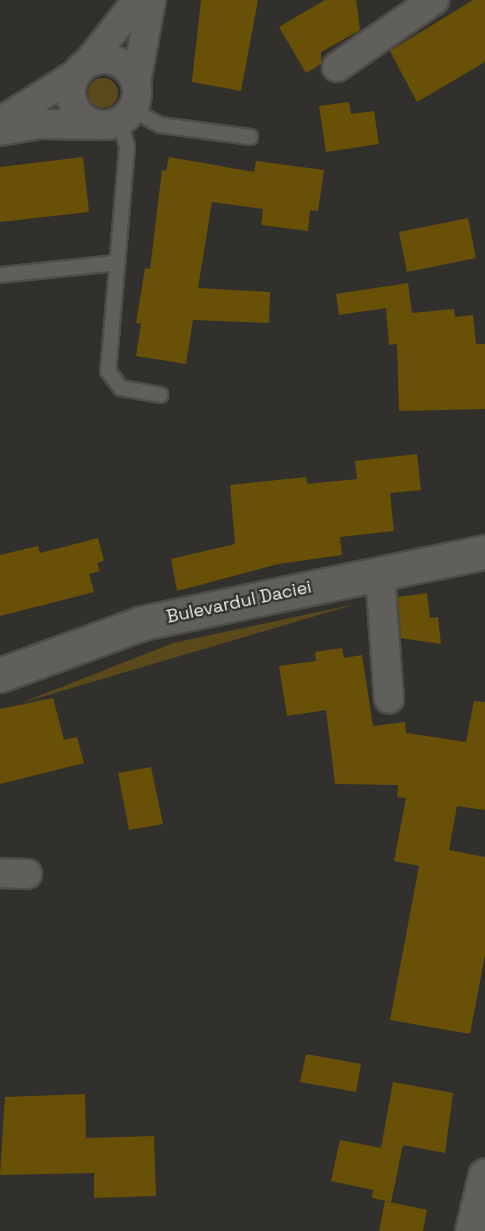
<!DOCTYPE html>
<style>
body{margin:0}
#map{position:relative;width:485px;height:1231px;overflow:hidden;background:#31302d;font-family:"Space Grotesk",sans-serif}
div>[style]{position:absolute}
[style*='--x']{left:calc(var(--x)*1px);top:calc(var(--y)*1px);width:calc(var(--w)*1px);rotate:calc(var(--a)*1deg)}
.green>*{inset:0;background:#5a491a}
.round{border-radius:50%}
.building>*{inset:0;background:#685107}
.roads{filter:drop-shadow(2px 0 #4d4c49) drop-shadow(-2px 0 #4d4c49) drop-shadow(0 2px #4d4c49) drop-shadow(0 -2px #4d4c49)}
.service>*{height:14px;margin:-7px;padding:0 7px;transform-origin:7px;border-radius:7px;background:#605f5c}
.minor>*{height:28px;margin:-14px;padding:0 14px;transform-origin:14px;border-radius:14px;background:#605f5c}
.minor>.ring{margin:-14px;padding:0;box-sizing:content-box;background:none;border:28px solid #605f5c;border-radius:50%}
.tertiary>*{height:33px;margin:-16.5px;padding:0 16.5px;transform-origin:16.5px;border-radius:16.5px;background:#605f5c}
span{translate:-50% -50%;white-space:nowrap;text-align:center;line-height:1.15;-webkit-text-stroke:4.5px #31302d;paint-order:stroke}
.street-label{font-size:18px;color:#f0efed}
</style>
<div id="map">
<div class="green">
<div class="round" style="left:88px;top:78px;width:30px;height:30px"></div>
<div style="clip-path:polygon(356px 604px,21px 703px,173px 643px)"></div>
</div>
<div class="building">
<div style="clip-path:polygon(201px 0,258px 0,241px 91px,192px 82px)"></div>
<div style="clip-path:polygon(325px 0,356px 0,360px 30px,321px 52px,321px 64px,306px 73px,279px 27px)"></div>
<div style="clip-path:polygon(473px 0,485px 0,485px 62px,417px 102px,390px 51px)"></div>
<div style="clip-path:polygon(349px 102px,351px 114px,374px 111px,379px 144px,326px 152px,319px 106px)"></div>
<div style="clip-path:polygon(83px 157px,89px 212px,0 222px,0 167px)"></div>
<div style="clip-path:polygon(169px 157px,254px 172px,256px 161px,324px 170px,318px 211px,310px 210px,308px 231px,261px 225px,263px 209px,212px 202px,198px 288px,270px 292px,269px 323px,193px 320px,186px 364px,136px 356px,141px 324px,136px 323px,145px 268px,150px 269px,162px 170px,166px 171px)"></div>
<div style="clip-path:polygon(468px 218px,476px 258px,407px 272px,399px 232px)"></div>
<div style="clip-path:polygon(408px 283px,412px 313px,454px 309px,455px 317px,473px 315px,476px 344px,485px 344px,485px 409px,399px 411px,397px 344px,389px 345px,386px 308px,339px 315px,336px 294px)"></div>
<div style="clip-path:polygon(417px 454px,421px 490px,390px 493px,394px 531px,340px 537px,342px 555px,278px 564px,177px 591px,171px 559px,235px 544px,230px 485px,306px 477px,307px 484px,357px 479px,355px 461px)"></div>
<div style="clip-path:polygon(98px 538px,104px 561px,97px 563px,100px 571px,89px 574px,94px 592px,0 616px,0 555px,38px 546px,40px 553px)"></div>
<div style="clip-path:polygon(427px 593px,430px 618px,438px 617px,441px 644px,401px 638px,398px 597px)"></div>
<div style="clip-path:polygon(342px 648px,344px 658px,362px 655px,373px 726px,405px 722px,406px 733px,466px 742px,474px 701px,485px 702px,485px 810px,457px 806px,449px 850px,485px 857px,485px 955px,470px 1034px,390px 1020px,419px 866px,394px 861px,406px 798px,397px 797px,398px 785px,335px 784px,326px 710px,287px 716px,279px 666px,316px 661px,315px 652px)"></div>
<div style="clip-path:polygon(53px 698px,64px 740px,77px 737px,84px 763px,0 784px,0 709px)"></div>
<div style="clip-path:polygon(151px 767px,163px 824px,129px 830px,118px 773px)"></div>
<div style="clip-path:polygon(306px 1054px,361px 1064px,356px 1092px,300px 1082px)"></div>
<div style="clip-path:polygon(393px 1082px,453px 1093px,445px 1153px,403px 1145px,391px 1202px,372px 1198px,373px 1190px,331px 1181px,340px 1140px,381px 1148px)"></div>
<div style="clip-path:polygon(85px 1094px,86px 1138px,154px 1136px,156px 1196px,94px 1198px,94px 1173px,0 1175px,5px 1097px)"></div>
<div style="clip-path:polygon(385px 1201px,427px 1210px,423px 1231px,379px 1231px)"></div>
</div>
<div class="roads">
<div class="service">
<div style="--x:133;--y:110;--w:31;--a:29"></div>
<div style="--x:160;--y:125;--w:91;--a:7.6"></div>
<div style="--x:120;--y:122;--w:26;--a:74"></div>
<div style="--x:127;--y:147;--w:225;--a:94.8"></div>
<div style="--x:108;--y:371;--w:21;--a:53"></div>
<div style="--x:121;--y:388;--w:40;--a:10"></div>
<div style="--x:0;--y:275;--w:117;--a:-5.9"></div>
</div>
<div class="minor">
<div class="ring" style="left:71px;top:59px;width:38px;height:38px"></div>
<div style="--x:88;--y:63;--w:80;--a:-51.6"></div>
<div style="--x:337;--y:67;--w:118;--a:-34.6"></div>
<div style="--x:136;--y:82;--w:83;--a:-79.6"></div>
<div style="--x:0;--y:122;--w:89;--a:-32.1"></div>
<div style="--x:0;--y:131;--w:41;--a:-9.9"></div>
<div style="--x:40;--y:124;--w:57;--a:1"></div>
<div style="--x:380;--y:574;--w:125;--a:85.9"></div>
<div style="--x:0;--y:873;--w:27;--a:2"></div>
</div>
<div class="tertiary">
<div style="--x:0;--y:675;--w:151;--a:-20.1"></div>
<div style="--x:142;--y:623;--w:350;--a:-11.7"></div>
<div style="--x:472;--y:1231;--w:57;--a:-76.7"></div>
</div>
</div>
<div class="street-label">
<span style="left:239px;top:602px;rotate:-12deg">Bulevardul Daciei</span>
</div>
</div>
